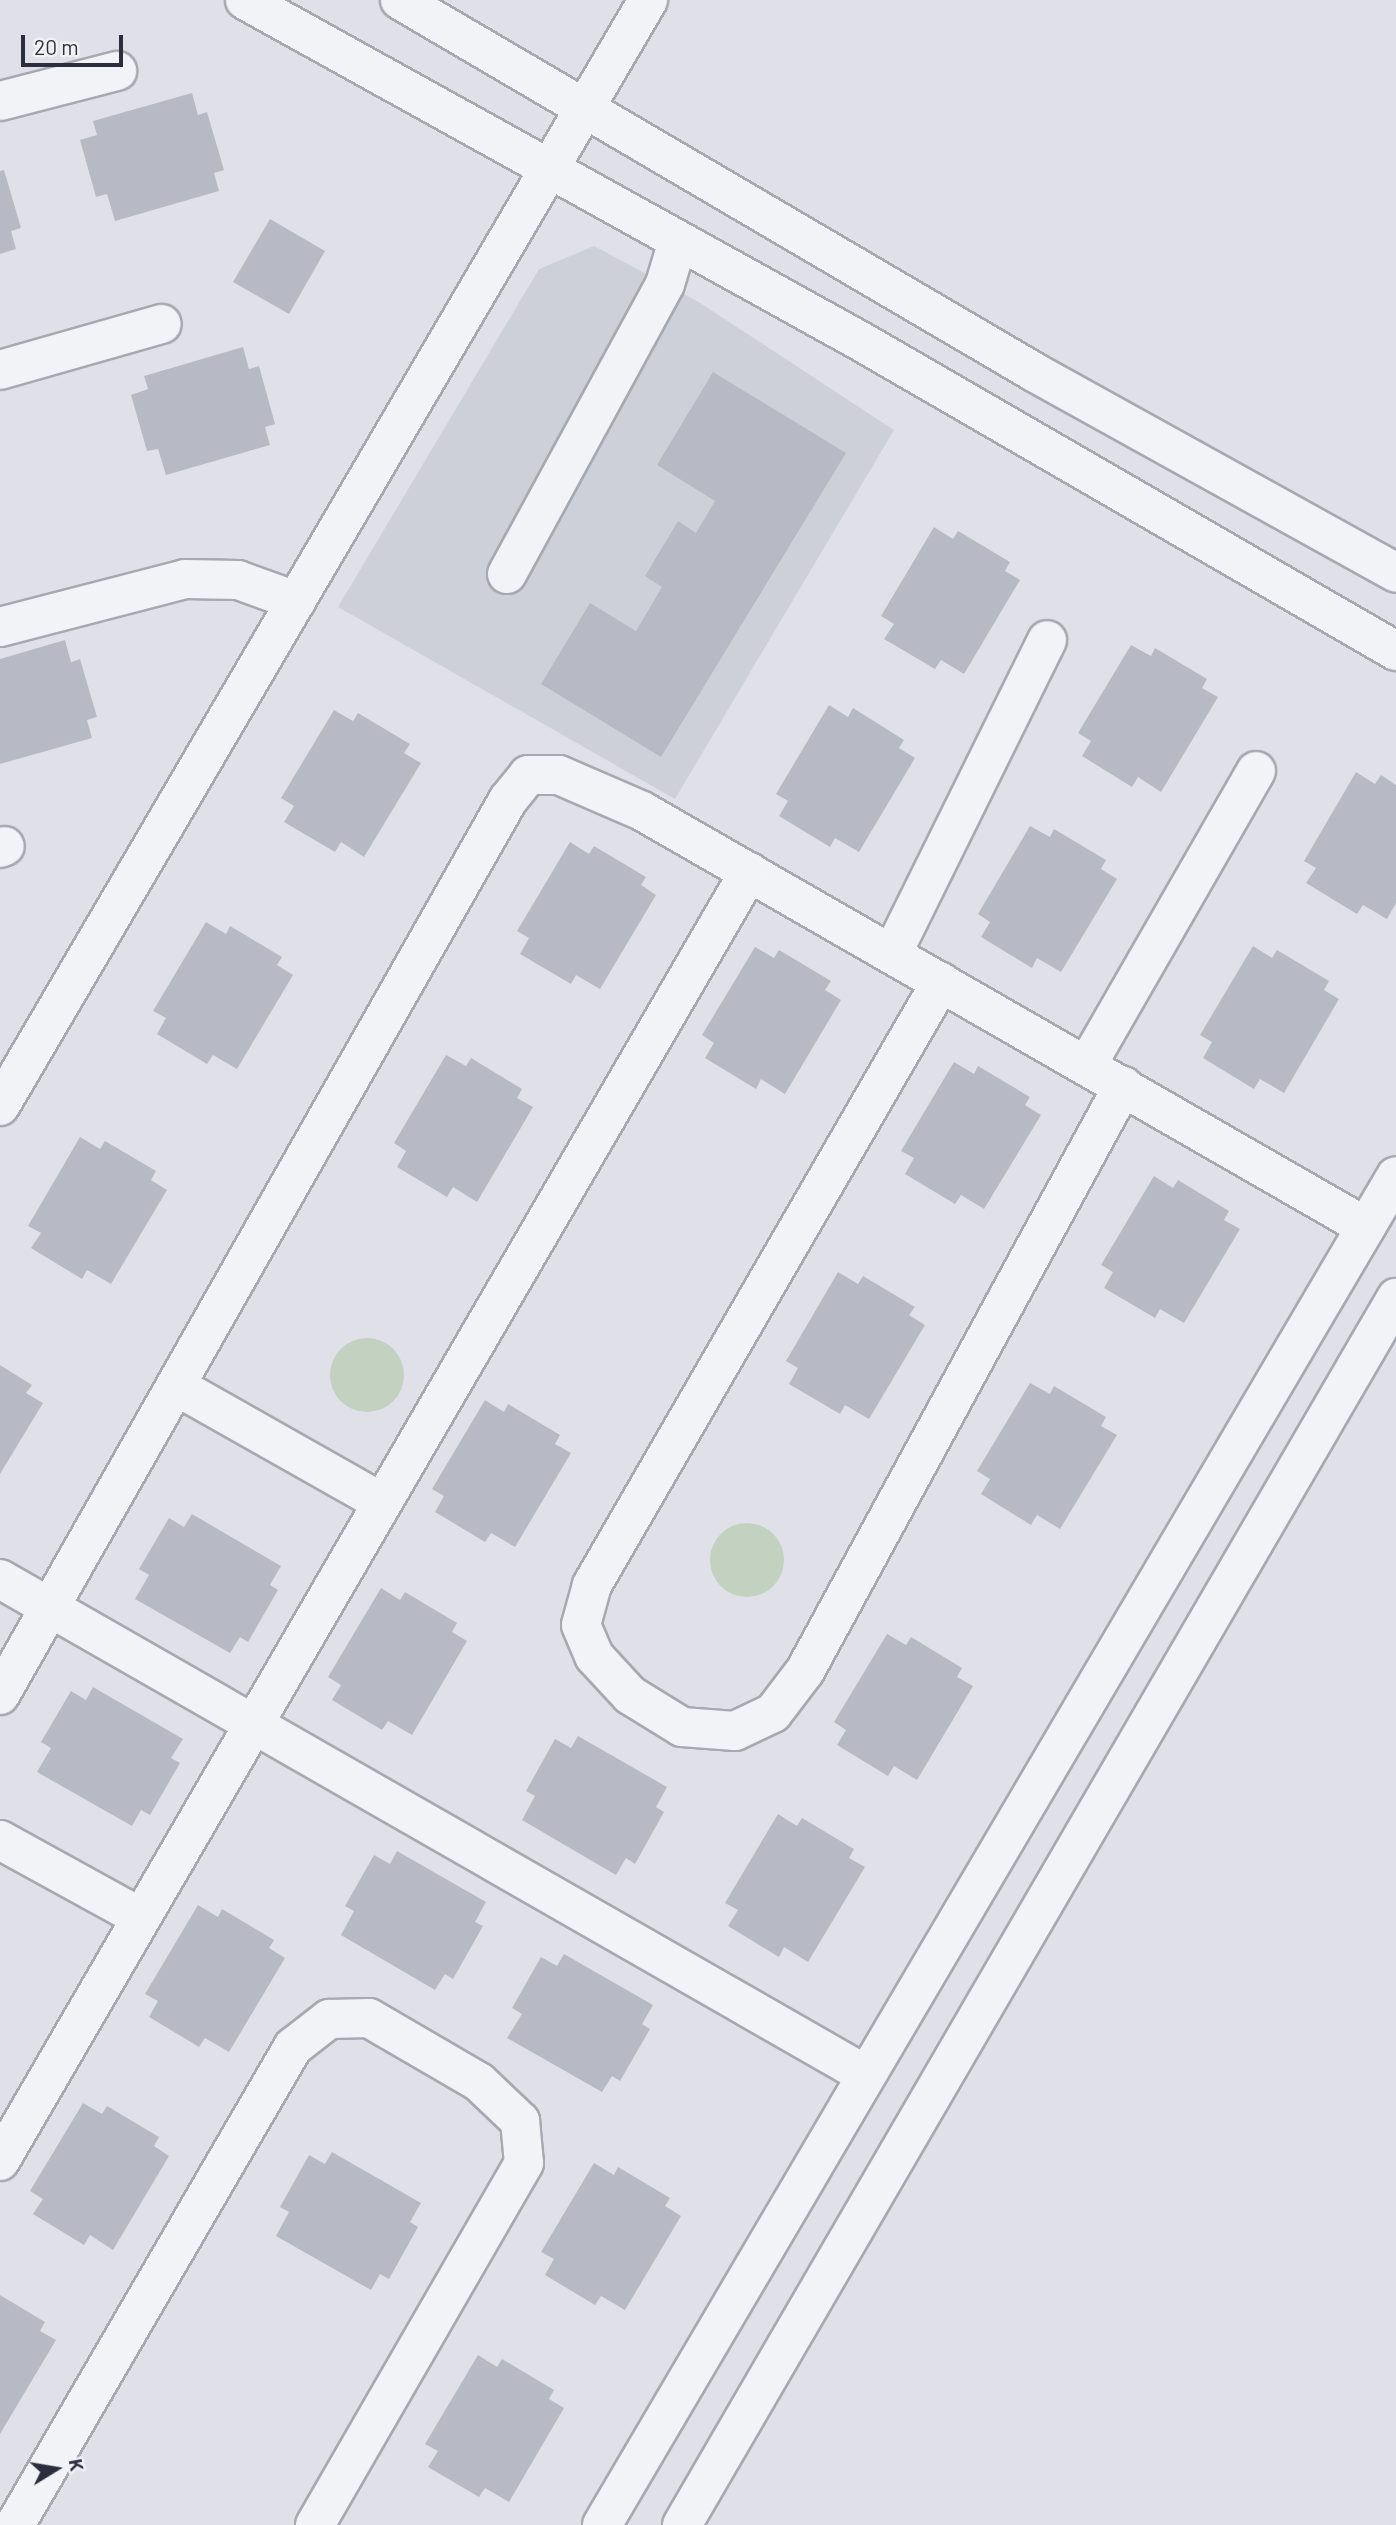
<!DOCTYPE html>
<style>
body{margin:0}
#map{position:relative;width:1396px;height:2525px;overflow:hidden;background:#e0e1e8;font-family:Barlow,sans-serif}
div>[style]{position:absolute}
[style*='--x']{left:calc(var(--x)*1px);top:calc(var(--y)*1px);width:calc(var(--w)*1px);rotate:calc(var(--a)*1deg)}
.built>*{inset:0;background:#ced0d9}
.green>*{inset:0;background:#c3d1c1}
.round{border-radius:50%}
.building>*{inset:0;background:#b7bac4}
.roads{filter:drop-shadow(2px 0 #a6a8b2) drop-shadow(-2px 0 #a6a8b2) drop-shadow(0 2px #a6a8b2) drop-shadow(0 -2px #a6a8b2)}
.minor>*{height:38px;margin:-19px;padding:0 19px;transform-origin:19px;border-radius:19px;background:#f2f3f6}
span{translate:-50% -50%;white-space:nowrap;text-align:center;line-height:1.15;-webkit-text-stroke:7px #eff1f5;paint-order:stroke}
.north{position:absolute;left:21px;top:2434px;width:70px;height:70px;-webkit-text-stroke:5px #eff1f5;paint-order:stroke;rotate:79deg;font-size:19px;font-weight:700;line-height:28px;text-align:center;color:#2a2e3e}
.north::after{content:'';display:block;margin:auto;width:24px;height:32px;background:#2a2e3e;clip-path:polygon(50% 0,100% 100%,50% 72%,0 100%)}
.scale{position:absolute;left:21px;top:35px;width:102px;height:32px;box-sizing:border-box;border:4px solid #2a2e3e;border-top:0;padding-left:9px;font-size:21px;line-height:24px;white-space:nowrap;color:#2a2e3e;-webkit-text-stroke:5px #eff1f5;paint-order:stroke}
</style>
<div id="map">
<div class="built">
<div style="clip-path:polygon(594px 246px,697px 301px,894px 430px,675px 799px,338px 607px,539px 269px)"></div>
</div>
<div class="green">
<div class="round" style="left:330px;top:1338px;width:74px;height:74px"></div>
<div class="round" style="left:710px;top:1523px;width:74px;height:74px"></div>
</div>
<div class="building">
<div style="clip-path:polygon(192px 93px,198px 115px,207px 112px,224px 170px,214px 173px,219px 191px,115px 221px,107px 194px,96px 197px,80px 140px,97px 135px,93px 121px)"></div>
<div style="clip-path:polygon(4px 170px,21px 228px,11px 231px,16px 249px,0 254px,0 171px)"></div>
<div style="clip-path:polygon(270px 219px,325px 251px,289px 314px,233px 282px)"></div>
<div style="clip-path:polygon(243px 347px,249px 369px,259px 366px,275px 424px,265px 427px,270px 445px,166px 475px,158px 449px,147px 451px,131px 395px,148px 389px,144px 376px)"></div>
<div style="clip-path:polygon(713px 372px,846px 453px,661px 757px,541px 684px,590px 603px,636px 631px,662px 587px,645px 576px,678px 521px,696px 533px,715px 501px,657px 465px)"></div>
<div style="clip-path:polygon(934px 527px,953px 539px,958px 531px,1010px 562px,1005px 571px,1020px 580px,964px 674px,941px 660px,935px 669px,884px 639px,894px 624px,881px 616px)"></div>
<div style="clip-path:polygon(65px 640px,71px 662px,80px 659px,97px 717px,87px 720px,92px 738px,0 764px,0 659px)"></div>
<div style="clip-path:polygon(1131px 645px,1151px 656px,1155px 648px,1207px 679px,1202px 688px,1218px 697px,1161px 792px,1138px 777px,1132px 787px,1082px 756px,1091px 741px,1078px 733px)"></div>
<div style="clip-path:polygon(829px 705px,848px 717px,853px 708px,904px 740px,899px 748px,915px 758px,859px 852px,835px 838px,830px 847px,779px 816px,788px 801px,776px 794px)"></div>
<div style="clip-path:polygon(334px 710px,353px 721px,358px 713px,410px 744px,404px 753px,421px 763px,364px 857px,341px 842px,335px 852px,284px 822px,294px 806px,281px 798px)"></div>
<div style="clip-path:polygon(1356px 772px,1375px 784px,1381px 775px,1396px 785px,1396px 903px,1387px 919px,1363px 905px,1357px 914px,1306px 883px,1316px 868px,1304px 861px)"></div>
<div style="clip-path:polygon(1030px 826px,1050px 837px,1054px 829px,1106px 860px,1101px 869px,1117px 879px,1061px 972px,1037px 958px,1032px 968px,981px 937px,990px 922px,978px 914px)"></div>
<div style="clip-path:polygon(570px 842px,589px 854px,594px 846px,646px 877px,641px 885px,656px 895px,600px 989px,576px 975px,571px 984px,520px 954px,529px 938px,517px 931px)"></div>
<div style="clip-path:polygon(206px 922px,226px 934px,230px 926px,282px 957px,277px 965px,293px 975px,237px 1069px,213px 1055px,207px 1064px,157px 1034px,166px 1018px,153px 1011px)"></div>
<div style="clip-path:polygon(1253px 946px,1272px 958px,1277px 950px,1329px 981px,1324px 990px,1339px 999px,1284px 1093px,1260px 1079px,1254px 1089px,1203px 1058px,1212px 1042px,1200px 1035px)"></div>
<div style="clip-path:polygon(755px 947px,774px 958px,779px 950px,831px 981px,825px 990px,841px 1000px,785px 1094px,761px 1079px,756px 1089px,705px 1058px,714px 1043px,702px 1035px)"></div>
<div style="clip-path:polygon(446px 1055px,466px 1066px,471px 1058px,522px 1089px,517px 1098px,533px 1107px,477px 1202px,453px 1187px,447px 1197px,397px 1167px,406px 1151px,394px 1143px)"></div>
<div style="clip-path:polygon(954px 1062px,974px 1074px,978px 1066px,1030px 1097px,1025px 1105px,1041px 1115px,984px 1209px,961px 1195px,955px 1204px,905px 1174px,914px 1158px,901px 1151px)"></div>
<div style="clip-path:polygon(80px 1137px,100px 1149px,105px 1141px,156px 1171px,151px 1180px,167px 1190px,111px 1284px,87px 1270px,82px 1279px,31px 1248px,41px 1233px,28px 1226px)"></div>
<div style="clip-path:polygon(1154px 1176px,1173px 1188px,1178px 1180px,1229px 1211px,1224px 1220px,1240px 1229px,1184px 1323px,1160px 1309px,1155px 1318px,1104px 1288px,1113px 1272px,1101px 1265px)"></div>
<div style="clip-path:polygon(838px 1272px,858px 1284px,863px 1276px,915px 1307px,909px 1315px,925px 1325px,869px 1419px,845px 1405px,840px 1414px,789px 1384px,798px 1368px,786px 1361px)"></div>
<div style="clip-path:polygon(0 1365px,32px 1385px,26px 1393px,43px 1403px,0 1474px)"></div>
<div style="clip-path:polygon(1030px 1383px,1050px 1394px,1054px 1386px,1106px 1417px,1101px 1426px,1117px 1435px,1060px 1529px,1037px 1515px,1031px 1525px,981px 1494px,990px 1479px,977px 1471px)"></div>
<div style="clip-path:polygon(485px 1400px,504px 1412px,508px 1404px,560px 1435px,555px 1444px,571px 1453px,515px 1547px,491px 1533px,485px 1542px,435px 1512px,444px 1496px,432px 1489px)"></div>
<div style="clip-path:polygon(192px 1514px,281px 1566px,270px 1585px,278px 1590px,248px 1642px,240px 1637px,230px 1653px,135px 1599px,149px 1575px,139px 1569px,169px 1518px,184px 1527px)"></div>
<div style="clip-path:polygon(381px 1588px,400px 1600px,405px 1592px,457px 1623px,452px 1632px,467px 1641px,412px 1735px,388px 1721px,382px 1730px,332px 1700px,341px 1685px,328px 1677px)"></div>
<div style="clip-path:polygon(887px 1634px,906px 1645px,911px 1637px,962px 1668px,957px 1677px,973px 1686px,917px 1780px,894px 1766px,888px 1776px,837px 1745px,846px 1730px,834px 1722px)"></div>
<div style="clip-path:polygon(93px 1687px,183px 1739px,171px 1758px,180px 1763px,150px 1815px,141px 1810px,132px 1826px,37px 1772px,51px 1748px,41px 1742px,71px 1691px,86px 1700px)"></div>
<div style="clip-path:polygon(578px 1736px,667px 1787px,656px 1807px,664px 1812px,635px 1864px,626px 1858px,616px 1875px,522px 1820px,535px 1796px,526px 1791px,555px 1739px,571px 1748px)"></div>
<div style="clip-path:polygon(778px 1814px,797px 1826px,802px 1818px,854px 1849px,849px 1858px,865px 1867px,808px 1962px,784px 1947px,779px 1957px,728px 1926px,738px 1910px,725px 1903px)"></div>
<div style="clip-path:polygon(397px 1851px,486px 1902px,475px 1922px,483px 1926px,453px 1979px,445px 1974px,435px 1990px,341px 1935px,354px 1911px,345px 1906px,374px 1855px,390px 1864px)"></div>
<div style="clip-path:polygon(198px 1905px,218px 1917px,222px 1909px,274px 1940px,269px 1948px,285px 1958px,229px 2052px,205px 2038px,199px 2047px,149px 2017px,158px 2001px,145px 1994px)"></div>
<div style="clip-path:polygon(564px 1954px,653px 2005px,642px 2024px,650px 2029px,620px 2081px,612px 2076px,602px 2092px,507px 2038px,522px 2014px,512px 2008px,541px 1957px,557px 1966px)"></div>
<div style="clip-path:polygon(83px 2103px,102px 2114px,107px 2106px,159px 2137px,154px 2146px,169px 2156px,113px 2250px,90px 2235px,84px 2245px,33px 2214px,43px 2199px,30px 2191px)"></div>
<div style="clip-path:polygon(332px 2152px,421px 2203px,410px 2222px,418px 2227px,389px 2279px,380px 2274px,371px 2290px,276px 2236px,289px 2212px,280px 2207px,309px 2155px,325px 2164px)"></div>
<div style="clip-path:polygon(594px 2163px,614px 2175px,618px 2167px,670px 2198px,665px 2206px,681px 2216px,625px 2310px,601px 2296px,595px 2305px,545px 2275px,554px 2259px,541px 2252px)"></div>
<div style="clip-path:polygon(0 2295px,45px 2322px,40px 2331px,56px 2340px,0 2434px)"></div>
<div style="clip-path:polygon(478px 2355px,497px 2367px,502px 2359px,554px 2390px,549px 2399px,564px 2408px,509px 2502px,485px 2488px,479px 2497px,428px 2467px,438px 2451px,425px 2444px)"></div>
</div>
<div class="roads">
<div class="minor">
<div style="--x:245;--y:0;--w:705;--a:29"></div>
<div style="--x:862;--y:342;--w:617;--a:30.06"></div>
<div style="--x:400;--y:0;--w:735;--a:30.4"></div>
<div style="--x:1034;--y:372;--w:414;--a:29"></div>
<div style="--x:0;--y:101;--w:121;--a:-14.4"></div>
<div style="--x:0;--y:370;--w:168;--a:-15.9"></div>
<div style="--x:507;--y:574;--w:330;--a:-61.4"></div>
<div style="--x:665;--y:284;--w:45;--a:-73.2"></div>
<div style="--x:0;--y:627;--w:191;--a:-14.5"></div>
<div style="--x:185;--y:579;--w:53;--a:1.1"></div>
<div style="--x:238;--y:580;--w:62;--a:19.9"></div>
<div style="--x:0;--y:848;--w:5;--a:-22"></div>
<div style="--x:892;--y:954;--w:350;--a:-63.7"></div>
<div style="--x:941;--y:982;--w:697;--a:120.06"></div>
<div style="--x:592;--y:1585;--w:41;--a:105.4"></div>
<div style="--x:581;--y:1625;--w:34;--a:67"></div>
<div style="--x:594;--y:1656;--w:53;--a:47.3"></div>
<div style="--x:630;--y:1695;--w:61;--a:31.6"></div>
<div style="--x:682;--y:1727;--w:53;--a:4.3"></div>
<div style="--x:735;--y:1731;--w:42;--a:-25.3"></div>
<div style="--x:773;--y:1713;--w:53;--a:-52.7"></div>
<div style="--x:805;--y:1671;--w:666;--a:-61.47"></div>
<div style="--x:1087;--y:1065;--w:339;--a:-60.1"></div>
<div style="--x:0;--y:1106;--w:1282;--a:-59.63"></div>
<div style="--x:176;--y:1386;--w:236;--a:29.5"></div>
<div style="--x:0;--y:1579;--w:998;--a:29.8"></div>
<div style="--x:0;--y:1695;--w:1029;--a:-60.42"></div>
<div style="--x:508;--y:800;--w:32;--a:-51"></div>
<div style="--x:528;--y:775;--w:31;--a:0"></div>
<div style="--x:559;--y:775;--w:90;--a:23.4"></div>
<div style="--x:642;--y:811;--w:835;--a:29.88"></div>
<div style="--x:0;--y:1840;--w:160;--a:28.8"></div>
<div style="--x:0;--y:2161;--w:1491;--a:-59.84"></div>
<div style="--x:15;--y:2525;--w:553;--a:-59.82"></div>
<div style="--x:293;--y:2047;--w:46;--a:-37.9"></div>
<div style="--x:329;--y:2019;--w:40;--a:-1.4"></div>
<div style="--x:369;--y:2018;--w:127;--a:30.2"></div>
<div style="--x:479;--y:2082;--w:57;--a:43.6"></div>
<div style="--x:520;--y:2121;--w:42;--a:84.6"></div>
<div style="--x:524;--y:2163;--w:418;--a:120"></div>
<div style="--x:602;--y:2525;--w:1565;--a:-59.52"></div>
<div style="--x:682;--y:2525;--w:1420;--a:-59.8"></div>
</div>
</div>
<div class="north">K</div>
<div class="scale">20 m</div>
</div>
